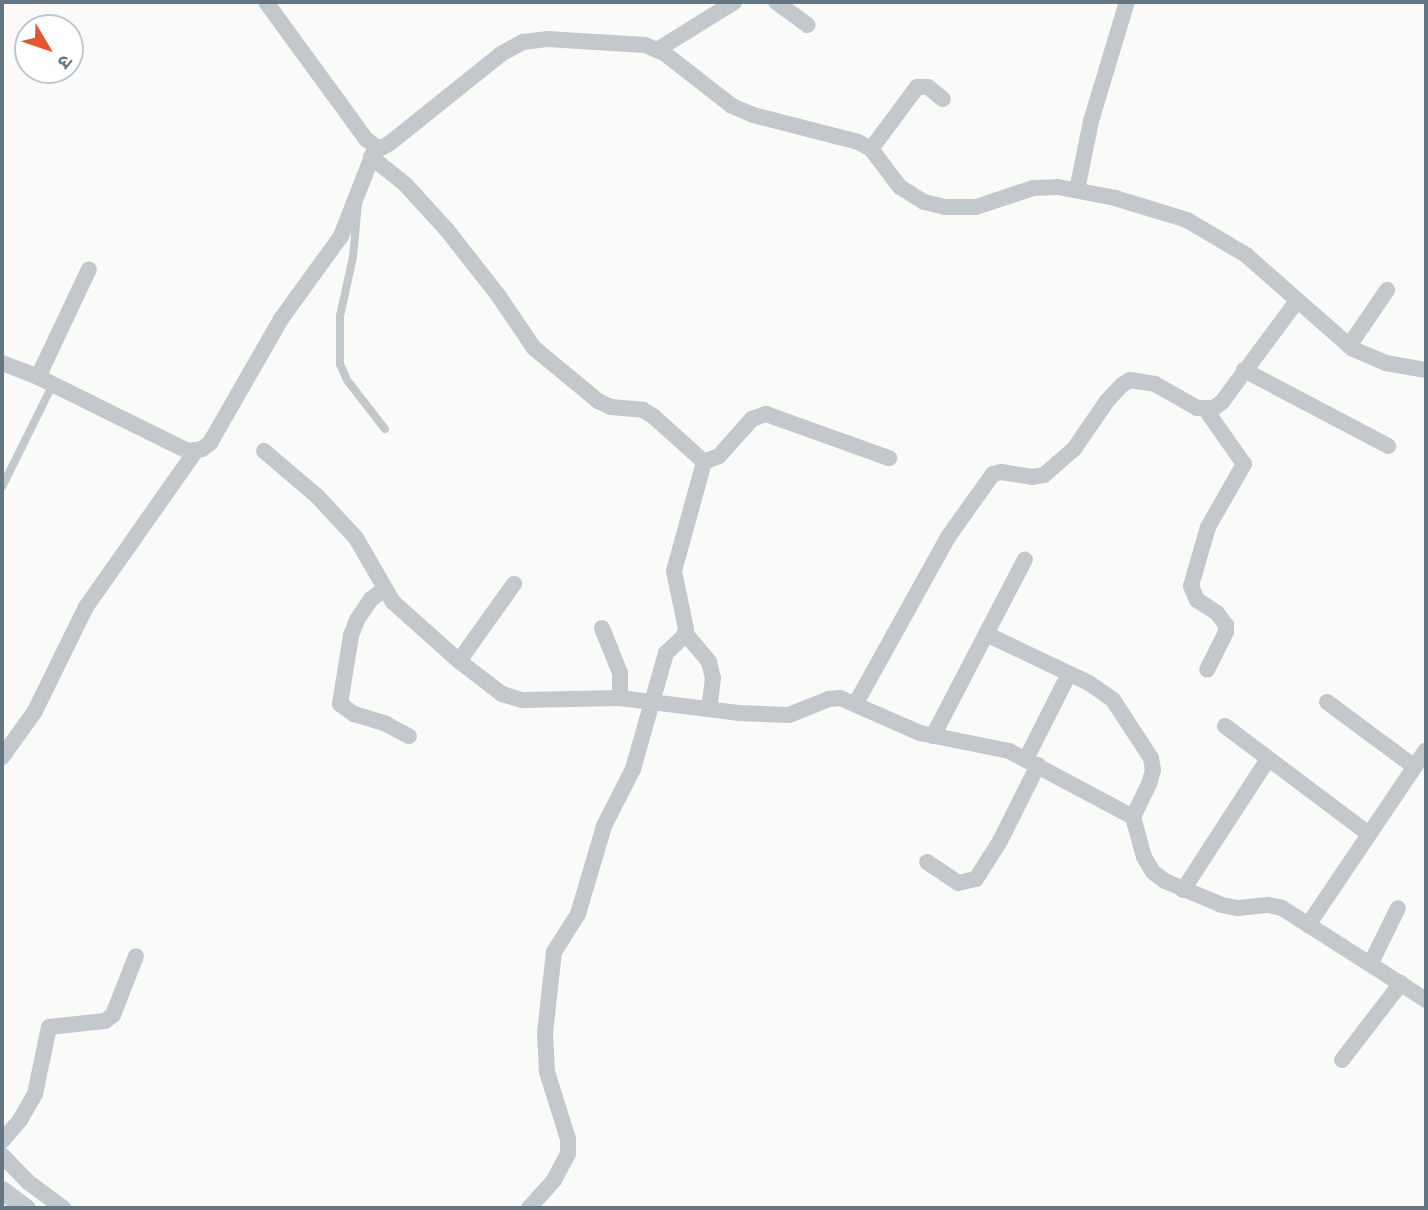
<!DOCTYPE html>
<meta charset="utf-8">
<style>
body{margin:0}
#map{position:relative;width:1428px;height:1210px;overflow:hidden;background:#fafaf8;font-family:"Alegreya Sans","Noto Sans Devanagari",sans-serif}
div>[style]{position:absolute}
[style*='--x']{left:calc(var(--x)*1px);top:calc(var(--y)*1px);width:calc(var(--w)*1px);rotate:calc(var(--a)*1deg)}
.service>*{height:8px;margin:-4px;padding:0 4px;transform-origin:4px;border-radius:4px;background:#c3c8cc}
.minor>*{height:16px;margin:-8px;padding:0 8px;transform-origin:8px;border-radius:8px;background:#c3c8cc}
.tertiary>*{height:19px;margin:-9.5px;padding:0 9.5px;transform-origin:9.5px;border-radius:9.5px;background:#c3c8cc}
span{translate:-50% -50%;white-space:nowrap;text-align:center;line-height:1.15;-webkit-text-stroke:7px #fff;paint-order:stroke}
.frame{position:absolute;inset:0;border:4px solid #657683;pointer-events:none}
.north{position:absolute;left:14px;top:14px;width:70px;height:70px;box-sizing:border-box;background:#fff;border:2px solid #c1c8cd;border-radius:50%;rotate:129deg;font-size:19px;font-weight:700;line-height:28px;text-align:center;color:#657683}
.north::after{content:'';display:block;margin:auto;width:24px;height:32px;background:#e4572e;clip-path:polygon(50% 0,100% 100%,50% 72%,0 100%)}
</style>
<div id="map">
<div class="service">
<div style="--x:358;--y:203;--w:54;--a:95.3"></div>
<div style="--x:353;--y:257;--w:60;--a:102.4"></div>
<div style="--x:340;--y:316;--w:48;--a:90"></div>
<div style="--x:340;--y:364;--w:17;--a:66"></div>
<div style="--x:347;--y:380;--w:62;--a:52.2"></div>
<div style="--x:2;--y:487;--w:115;--a:-63.7"></div>
</div>
<div class="minor">
<div style="--x:266;--y:2;--w:170;--a:53.9"></div>
<div style="--x:366;--y:139;--w:11;--a:38"></div>
<div style="--x:375;--y:146;--w:6;--a:18"></div>
<div style="--x:381;--y:148;--w:10;--a:-29"></div>
<div style="--x:390;--y:143;--w:142;--a:-38.7"></div>
<div style="--x:501;--y:54;--w:25;--a:-29"></div>
<div style="--x:523;--y:42;--w:24;--a:-7"></div>
<div style="--x:547;--y:39;--w:98;--a:3.5"></div>
<div style="--x:645;--y:45;--w:21;--a:23"></div>
<div style="--x:664;--y:53;--w:86;--a:37.9"></div>
<div style="--x:732;--y:106;--w:23;--a:23"></div>
<div style="--x:753;--y:115;--w:108;--a:14.4"></div>
<div style="--x:858;--y:142;--w:15;--a:28"></div>
<div style="--x:871;--y:149;--w:48;--a:52.7"></div>
<div style="--x:900;--y:187;--w:28;--a:32"></div>
<div style="--x:924;--y:202;--w:22;--a:13"></div>
<div style="--x:945;--y:207;--w:31;--a:0"></div>
<div style="--x:976;--y:207;--w:60;--a:-18.4"></div>
<div style="--x:1033;--y:188;--w:25;--a:-2"></div>
<div style="--x:1058;--y:187;--w:58;--a:10.9"></div>
<div style="--x:1115;--y:198;--w:75;--a:17"></div>
<div style="--x:1187;--y:220;--w:69;--a:30.7"></div>
<div style="--x:1246;--y:255;--w:142;--a:41.3"></div>
<div style="--x:1353;--y:349;--w:36;--a:23"></div>
<div style="--x:1386;--y:363;--w:41;--a:9.9"></div>
<div style="--x:776;--y:2;--w:39;--a:36"></div>
<div style="--x:657;--y:50;--w:91;--a:-31.9"></div>
<div style="--x:871;--y:149;--w:77;--a:-53.4"></div>
<div style="--x:917;--y:87;--w:11;--a:0"></div>
<div style="--x:928;--y:87;--w:19;--a:39"></div>
<div style="--x:371;--y:157;--w:43;--a:38.5"></div>
<div style="--x:405;--y:184;--w:62;--a:47.6"></div>
<div style="--x:447;--y:230;--w:83;--a:51.9"></div>
<div style="--x:498;--y:295;--w:64;--a:55.8"></div>
<div style="--x:534;--y:348;--w:83;--a:39.6"></div>
<div style="--x:598;--y:401;--w:14;--a:25"></div>
<div style="--x:611;--y:407;--w:32;--a:5"></div>
<div style="--x:643;--y:410;--w:12;--a:31"></div>
<div style="--x:653;--y:416;--w:69;--a:42"></div>
<div style="--x:704;--y:462;--w:16;--a:-22"></div>
<div style="--x:719;--y:456;--w:50;--a:-48.3"></div>
<div style="--x:752;--y:419;--w:15;--a:-20"></div>
<div style="--x:766;--y:414;--w:131;--a:19.7"></div>
<div style="--x:1077;--y:190;--w:70;--a:-78.5"></div>
<div style="--x:1091;--y:121;--w:124;--a:-73.2"></div>
<div style="--x:1349;--y:346;--w:68;--a:-55.8"></div>
<div style="--x:2;--y:363;--w:39;--a:21"></div>
<div style="--x:38;--y:377;--w:167;--a:26.3"></div>
<div style="--x:188;--y:451;--w:14;--a:-8"></div>
<div style="--x:202;--y:449;--w:10;--a:-37"></div>
<div style="--x:210;--y:443;--w:143;--a:-60.2"></div>
<div style="--x:281;--y:319;--w:102;--a:-54.1"></div>
<div style="--x:341;--y:236;--w:93;--a:-68.7"></div>
<div style="--x:1244;--y:370;--w:163;--a:27.8"></div>
<div style="--x:38;--y:377;--w:119;--a:-64.7"></div>
<div style="--x:1206;--y:410;--w:66;--a:54.9"></div>
<div style="--x:1244;--y:464;--w:73;--a:119.7"></div>
<div style="--x:1208;--y:527;--w:61;--a:106.1"></div>
<div style="--x:1191;--y:586;--w:15;--a:67"></div>
<div style="--x:1197;--y:600;--w:24;--a:33"></div>
<div style="--x:1217;--y:613;--w:15;--a:53"></div>
<div style="--x:1226;--y:625;--w:7;--a:90"></div>
<div style="--x:1226;--y:632;--w:42;--a:116.6"></div>
<div style="--x:264;--y:451;--w:70;--a:40.3"></div>
<div style="--x:317;--y:496;--w:57;--a:47.1"></div>
<div style="--x:356;--y:538;--w:74;--a:60"></div>
<div style="--x:393;--y:602;--w:89;--a:41.8"></div>
<div style="--x:459;--y:661;--w:54;--a:37.5"></div>
<div style="--x:502;--y:694;--w:21;--a:17"></div>
<div style="--x:522;--y:700;--w:98;--a:-1.2"></div>
<div style="--x:620;--y:698;--w:119;--a:7.2"></div>
<div style="--x:738;--y:713;--w:51;--a:2.2"></div>
<div style="--x:789;--y:715;--w:43;--a:-21.8"></div>
<div style="--x:829;--y:699;--w:11;--a:-5"></div>
<div style="--x:840;--y:698;--w:87;--a:23.6"></div>
<div style="--x:920;--y:733;--w:91;--a:11.4"></div>
<div style="--x:1009;--y:751;--w:140;--a:28"></div>
<div style="--x:1133;--y:817;--w:41;--a:74.6"></div>
<div style="--x:1144;--y:857;--w:17;--a:59"></div>
<div style="--x:1153;--y:872;--w:15;--a:37"></div>
<div style="--x:1165;--y:881;--w:62;--a:22.8"></div>
<div style="--x:1222;--y:905;--w:16;--a:11"></div>
<div style="--x:1238;--y:908;--w:30;--a:-6"></div>
<div style="--x:1268;--y:905;--w:14;--a:12"></div>
<div style="--x:1282;--y:908;--w:171;--a:32.6"></div>
<div style="--x:385;--y:589;--w:17;--a:144"></div>
<div style="--x:371;--y:599;--w:25;--a:124"></div>
<div style="--x:357;--y:620;--w:17;--a:111"></div>
<div style="--x:351;--y:636;--w:69;--a:99.2"></div>
<div style="--x:340;--y:704;--w:17;--a:36"></div>
<div style="--x:354;--y:714;--w:34;--a:17"></div>
<div style="--x:386;--y:724;--w:26;--a:28"></div>
<div style="--x:602;--y:628;--w:48;--a:68.2"></div>
<div style="--x:620;--y:673;--w:25;--a:90"></div>
<div style="--x:685;--y:633;--w:38;--a:50"></div>
<div style="--x:709;--y:662;--w:16;--a:76"></div>
<div style="--x:713;--y:678;--w:31;--a:97"></div>
<div style="--x:986;--y:634;--w:114;--a:25.4"></div>
<div style="--x:1089;--y:683;--w:29;--a:35"></div>
<div style="--x:1113;--y:700;--w:69;--a:56.8"></div>
<div style="--x:1151;--y:758;--w:12;--a:81"></div>
<div style="--x:1153;--y:770;--w:15;--a:106"></div>
<div style="--x:1149;--y:784;--w:37;--a:116"></div>
<div style="--x:459;--y:661;--w:95;--a:-54.5"></div>
<div style="--x:1327;--y:702;--w:109;--a:36.5"></div>
<div style="--x:856;--y:703;--w:190;--a:-61"></div>
<div style="--x:948;--y:537;--w:77;--a:-54.5"></div>
<div style="--x:993;--y:474;--w:8;--a:-14"></div>
<div style="--x:1001;--y:472;--w:31;--a:9"></div>
<div style="--x:1032;--y:477;--w:12;--a:-9"></div>
<div style="--x:1044;--y:475;--w:40;--a:-41"></div>
<div style="--x:1074;--y:449;--w:58;--a:-55.5"></div>
<div style="--x:1107;--y:401;--w:22;--a:-47"></div>
<div style="--x:1122;--y:385;--w:9;--a:-32"></div>
<div style="--x:1130;--y:380;--w:25;--a:9"></div>
<div style="--x:1155;--y:384;--w:48;--a:29.7"></div>
<div style="--x:1197;--y:408;--w:17;--a:0"></div>
<div style="--x:1214;--y:408;--w:10;--a:-37"></div>
<div style="--x:1222;--y:402;--w:126;--a:-53.4"></div>
<div style="--x:1225;--y:726;--w:180;--a:36.9"></div>
<div style="--x:933;--y:736;--w:199;--a:-62.5"></div>
<div style="--x:2;--y:757;--w:57;--a:-54.3"></div>
<div style="--x:35;--y:711;--w:116;--a:-63.9"></div>
<div style="--x:86;--y:607;--w:189;--a:-54.9"></div>
<div style="--x:1026;--y:759;--w:95;--a:-63.2"></div>
<div style="--x:927;--y:862;--w:37;--a:34"></div>
<div style="--x:958;--y:883;--w:18;--a:-13"></div>
<div style="--x:976;--y:879;--w:45;--a:-57.7"></div>
<div style="--x:1000;--y:841;--w:85;--a:-63.4"></div>
<div style="--x:1183;--y:890;--w:156;--a:-57"></div>
<div style="--x:1308;--y:925;--w:211;--a:-56"></div>
<div style="--x:1371;--y:963;--w:61;--a:-63.9"></div>
<div style="--x:1342;--y:1060;--w:97;--a:-52.5"></div>
<div style="--x:2;--y:1141;--w:28;--a:-49"></div>
<div style="--x:20;--y:1120;--w:30;--a:-60"></div>
<div style="--x:35;--y:1094;--w:68;--a:-78.2"></div>
<div style="--x:49;--y:1027;--w:56;--a:-6.1"></div>
<div style="--x:105;--y:1021;--w:10;--a:-37"></div>
<div style="--x:113;--y:1015;--w:63;--a:-68.7"></div>
<div style="--x:2;--y:1155;--w:37;--a:46"></div>
<div style="--x:28;--y:1182;--w:44;--a:36.6"></div>
<div style="--x:529;--y:1208;--w:38;--a:-48"></div>
<div style="--x:554;--y:1180;--w:30;--a:-62"></div>
<div style="--x:568;--y:1154;--w:15;--a:-90"></div>
<div style="--x:568;--y:1139;--w:70;--a:-107.4"></div>
<div style="--x:547;--y:1072;--w:39;--a:-93"></div>
<div style="--x:545;--y:1033;--w:81;--a:-83.7"></div>
<div style="--x:554;--y:952;--w:45;--a:-57.7"></div>
<div style="--x:578;--y:914;--w:92;--a:-73.5"></div>
<div style="--x:604;--y:826;--w:64;--a:-63"></div>
<div style="--x:633;--y:769;--w:121;--a:-74.1"></div>
<div style="--x:666;--y:653;--w:23;--a:-43"></div>
<div style="--x:683;--y:637;--w:9;--a:-69"></div>
<div style="--x:686;--y:629;--w:59;--a:-101.7"></div>
<div style="--x:674;--y:571;--w:113;--a:-74.6"></div>
</div>
<div class="tertiary">
<div style="--x:2;--y:1190;--w:30;--a:37"></div>
</div>
<div class="frame"></div>
<div class="north">उ</div>
</div>
